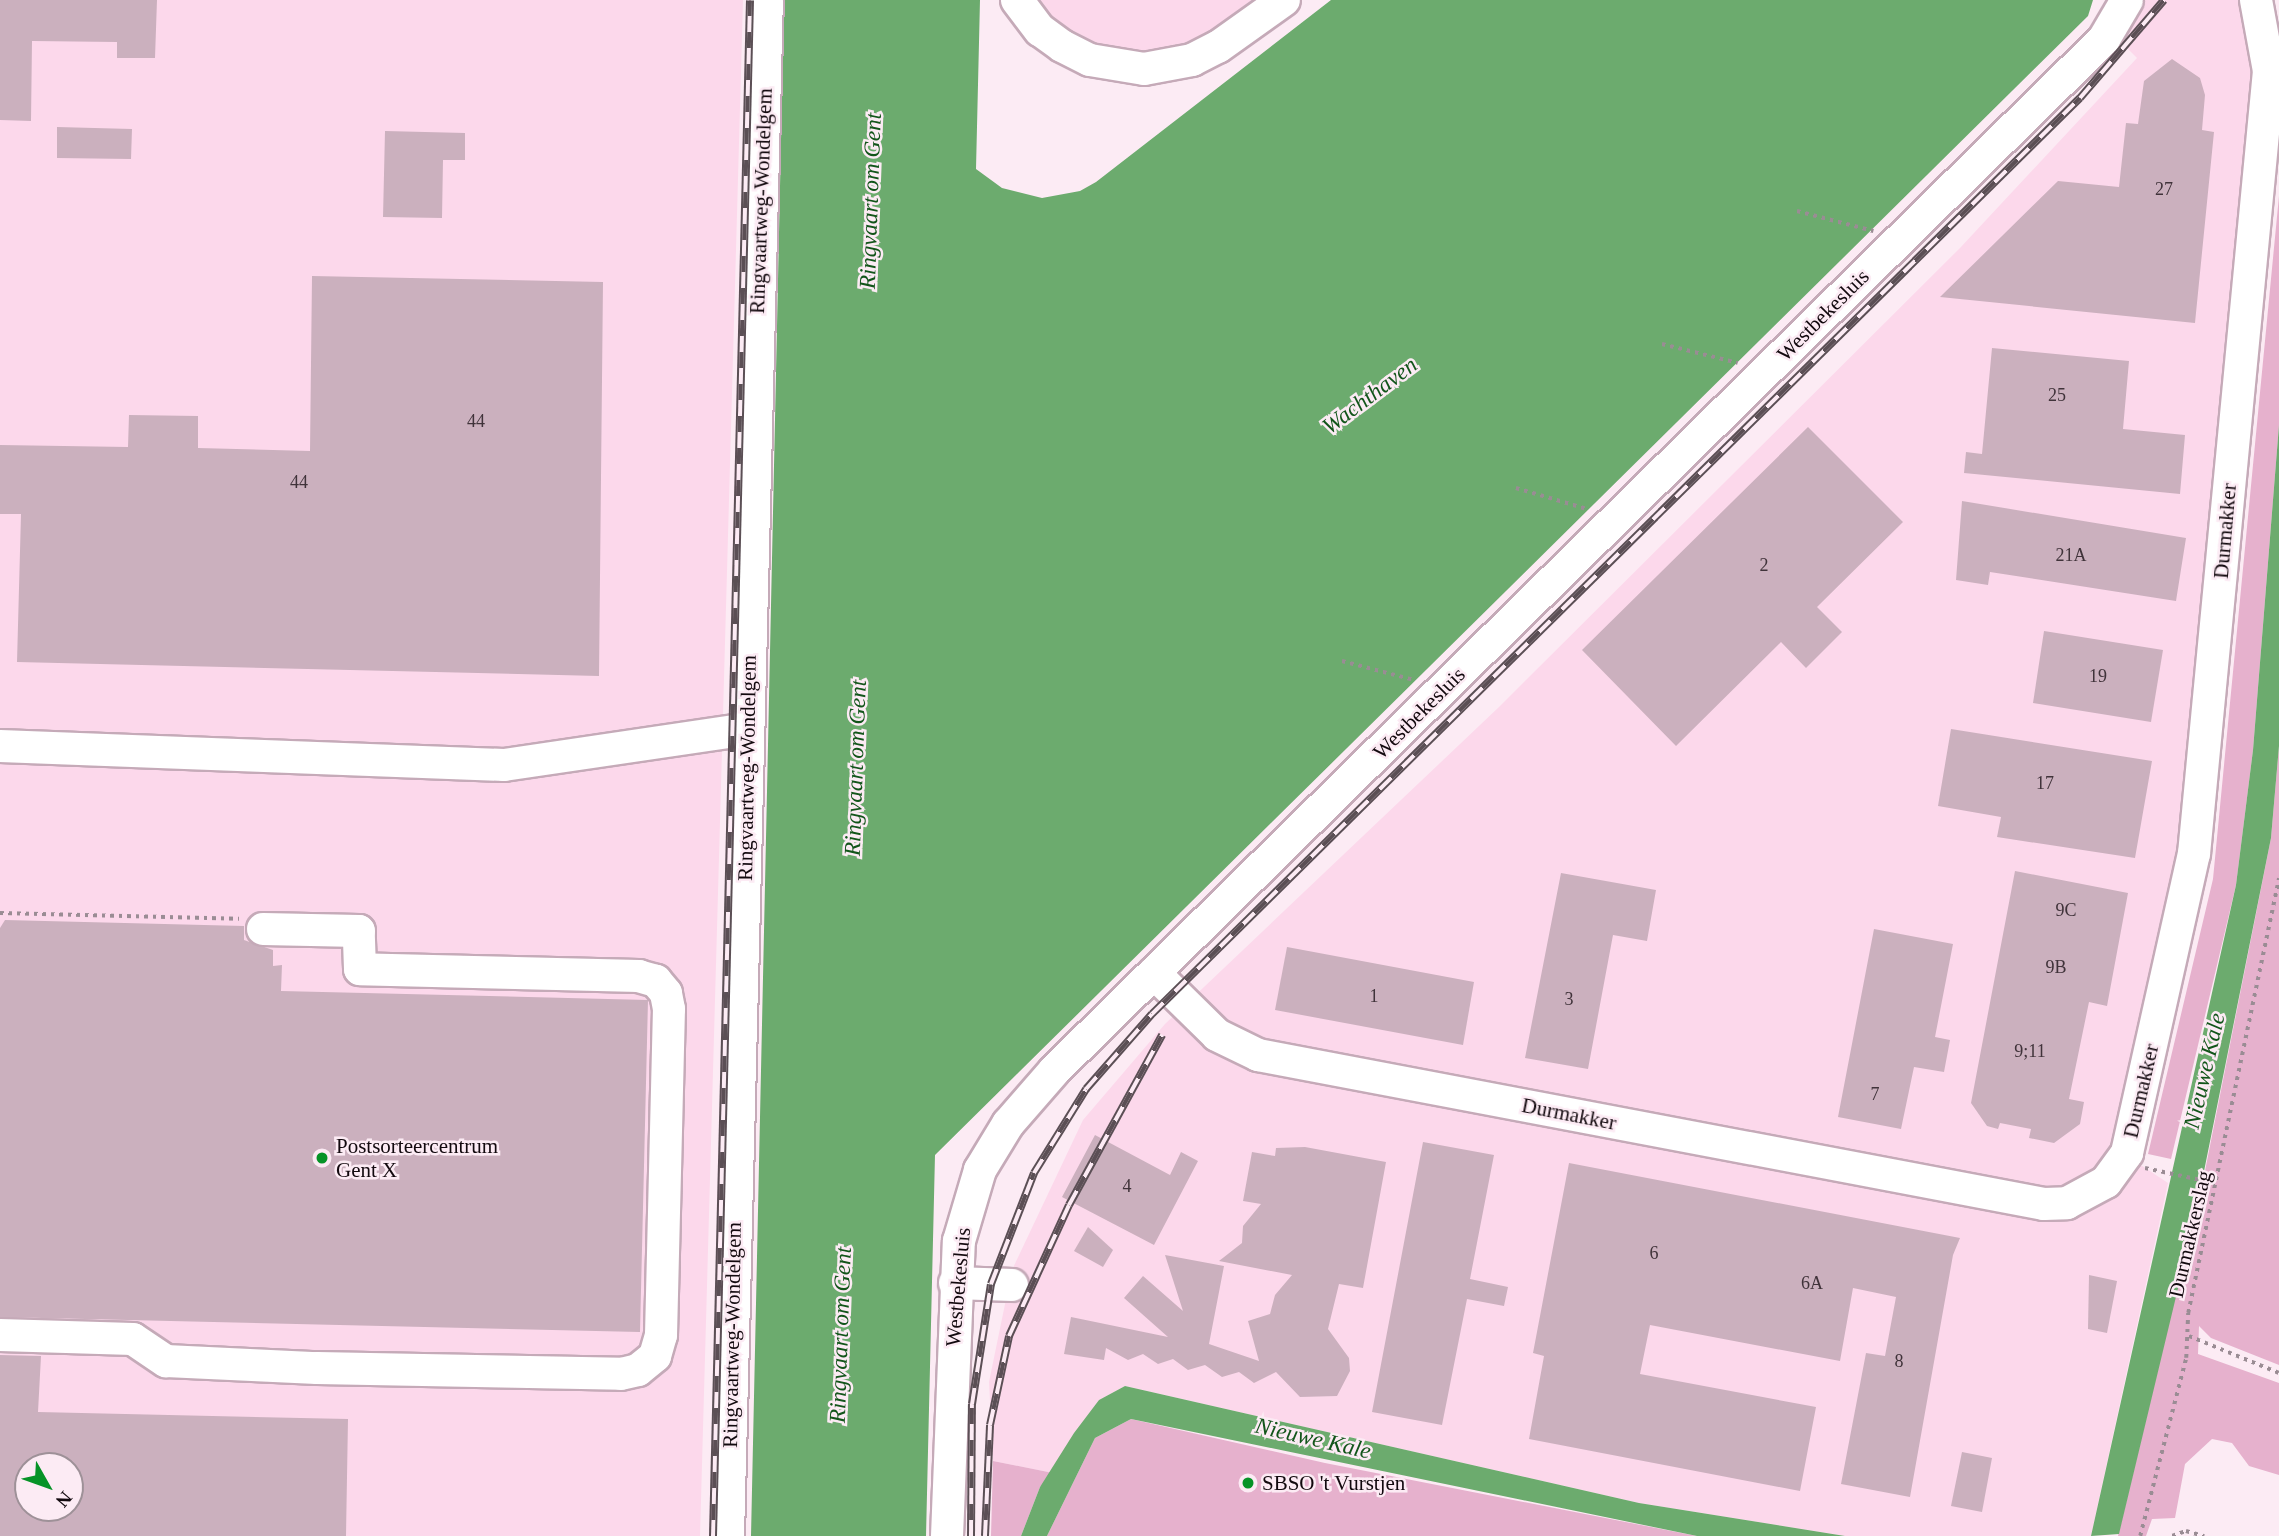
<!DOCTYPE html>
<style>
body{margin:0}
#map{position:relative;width:2279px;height:1536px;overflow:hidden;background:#fcebf4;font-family:"Times New Roman",serif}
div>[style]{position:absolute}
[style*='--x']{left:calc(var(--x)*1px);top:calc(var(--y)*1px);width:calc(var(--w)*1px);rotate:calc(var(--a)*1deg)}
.built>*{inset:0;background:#fcd8eb}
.green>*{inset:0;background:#e6b1cd}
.water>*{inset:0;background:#6cab6e}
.building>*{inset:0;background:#cbb0be}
.path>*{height:3.5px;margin-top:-1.75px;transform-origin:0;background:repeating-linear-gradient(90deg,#9a8c94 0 3.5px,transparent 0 8.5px)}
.roads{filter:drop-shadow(2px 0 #c5aab8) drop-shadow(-2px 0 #c5aab8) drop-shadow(0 2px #c5aab8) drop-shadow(0 -2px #c5aab8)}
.minor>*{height:32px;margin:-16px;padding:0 16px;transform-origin:16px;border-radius:16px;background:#fff}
.rail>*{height:8px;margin-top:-4px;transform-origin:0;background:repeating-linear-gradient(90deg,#fcebf4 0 16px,#5b4f55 0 32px);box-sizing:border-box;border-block:2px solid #5b4f55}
.dots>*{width:19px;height:19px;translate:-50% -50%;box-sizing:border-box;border:4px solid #fcebf4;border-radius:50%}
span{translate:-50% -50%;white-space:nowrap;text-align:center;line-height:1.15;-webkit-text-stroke:5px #fcebf4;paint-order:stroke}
.number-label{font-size:18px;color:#40333a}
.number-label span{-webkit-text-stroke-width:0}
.street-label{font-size:21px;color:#12090e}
.poi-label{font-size:21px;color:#12090e}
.left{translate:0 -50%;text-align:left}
.water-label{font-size:23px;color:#12551a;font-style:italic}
.north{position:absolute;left:14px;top:1452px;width:70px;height:70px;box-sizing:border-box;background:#fcebf4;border:2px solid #9e9198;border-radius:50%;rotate:130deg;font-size:19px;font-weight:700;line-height:28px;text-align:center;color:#12090e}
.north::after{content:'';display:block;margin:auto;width:24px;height:32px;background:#069327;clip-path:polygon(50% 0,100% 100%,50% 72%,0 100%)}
</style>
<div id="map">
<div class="built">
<div style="clip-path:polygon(evenodd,0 0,743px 0,700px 1536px,0 1536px,0 0,28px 1466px,70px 1466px,70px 1508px,28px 1508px,28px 1466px)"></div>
<div style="clip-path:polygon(1028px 0,1258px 0,1190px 49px,1156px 57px,1081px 46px)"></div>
<div style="clip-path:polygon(2136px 0,2244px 0,2258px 73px,2183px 851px,2115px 1148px,2168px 1183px,2091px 1536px,1845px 1536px,1639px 1503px,1125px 1386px,1099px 1400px,1053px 1473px,993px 1461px,989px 1382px,1012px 1270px,1083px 1120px,1165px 1024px,1499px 707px,1960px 248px,2137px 58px,2117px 38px)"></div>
</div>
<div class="green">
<div style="clip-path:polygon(2279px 196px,2279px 425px,2253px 750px,2236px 885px,2171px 1159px,2148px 1154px,2213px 879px)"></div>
<div style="clip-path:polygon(2279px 746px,2279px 1365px,2211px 1338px,2199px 1326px,2198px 1354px,2279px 1383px,2279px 1475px,2249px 1466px,2232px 1443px,2212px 1439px,2185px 1464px,2175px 1518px,2152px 1519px,2146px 1536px,2118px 1536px,2203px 1181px,2271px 838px)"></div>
<div style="clip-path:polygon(1131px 1419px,1325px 1463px,1697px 1536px,1047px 1536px,1095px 1438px)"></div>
<div style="clip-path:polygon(993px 1461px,1053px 1473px,1040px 1487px,1021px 1536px,991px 1536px)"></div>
</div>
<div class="water">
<div style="clip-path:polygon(784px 0,980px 0,976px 169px,1002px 188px,1042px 198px,1080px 191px,1096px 182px,1331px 0,2093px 0,2088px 16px,935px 1155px,926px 1536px,751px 1536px)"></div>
<div style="clip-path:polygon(2279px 425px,2279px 746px,2271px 838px,2193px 1226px,2119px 1534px,2091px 1536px,2236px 885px,2253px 750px)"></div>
<div style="clip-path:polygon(1125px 1386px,1639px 1503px,1845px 1536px,1697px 1536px,1131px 1419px,1095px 1438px,1047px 1536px,1021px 1536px,1040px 1487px,1074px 1433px,1099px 1400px)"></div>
</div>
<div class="building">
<div style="clip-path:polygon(0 0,157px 0,155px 58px,117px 58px,117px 42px,32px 41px,31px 121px,0 120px)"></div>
<div style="clip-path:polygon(2172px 59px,2200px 78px,2205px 95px,2202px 130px,2214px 132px,2195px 323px,1940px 297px,2058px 181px,2119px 187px,2126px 123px,2138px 124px,2144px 81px)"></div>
<div style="clip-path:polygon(57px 127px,132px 129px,131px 159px,57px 158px)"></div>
<div style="clip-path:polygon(385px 131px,465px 133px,465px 160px,443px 160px,442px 218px,383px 217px)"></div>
<div style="clip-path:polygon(312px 276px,603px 282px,599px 676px,17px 662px,21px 514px,0 514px,0 445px,128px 447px,129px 415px,198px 416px,198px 448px,310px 451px)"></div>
<div style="clip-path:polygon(1992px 348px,2129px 361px,2123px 429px,2185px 435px,2180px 494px,1964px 473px,1966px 452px,1982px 454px)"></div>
<div style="clip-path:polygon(1808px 427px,1903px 522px,1817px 607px,1842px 632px,1806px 668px,1781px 642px,1676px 746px,1582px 650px)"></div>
<div style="clip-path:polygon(1962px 501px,2186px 538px,2176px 601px,1990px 572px,1988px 585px,1956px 580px)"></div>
<div style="clip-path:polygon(2044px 631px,2163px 650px,2151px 722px,2033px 703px)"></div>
<div style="clip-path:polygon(1951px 729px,2152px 761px,2135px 858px,1997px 837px,2001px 817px,1938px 806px)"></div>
<div style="clip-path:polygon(2015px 871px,2128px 893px,2107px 1006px,2089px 1002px,2069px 1099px,2084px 1102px,2080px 1124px,2054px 1143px,2029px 1138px,2031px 1129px,2000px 1123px,1998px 1129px,1987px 1126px,1971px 1103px)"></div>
<div style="clip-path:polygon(1561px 873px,1656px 890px,1647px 941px,1613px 935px,1588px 1069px,1525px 1058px)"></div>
<div style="clip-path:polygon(5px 920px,244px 926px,244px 940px,273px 950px,273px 966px,282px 965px,281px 991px,648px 1000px,640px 1332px,0 1317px,0 928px)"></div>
<div style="clip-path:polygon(1874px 929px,1953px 944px,1935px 1037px,1950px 1040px,1944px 1072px,1914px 1067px,1901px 1129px,1838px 1117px)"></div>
<div style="clip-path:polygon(1287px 947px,1474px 982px,1463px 1045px,1275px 1010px)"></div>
<div style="clip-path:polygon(1095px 1135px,1170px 1175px,1181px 1152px,1198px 1161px,1154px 1245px,1062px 1197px)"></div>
<div style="clip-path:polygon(1423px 1142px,1494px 1155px,1470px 1279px,1508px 1287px,1504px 1306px,1467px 1299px,1442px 1425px,1372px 1412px)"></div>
<div style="clip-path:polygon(1305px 1147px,1386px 1162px,1363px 1288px,1339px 1284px,1328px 1329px,1349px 1358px,1350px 1371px,1337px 1396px,1300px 1397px,1276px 1372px,1254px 1383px,1239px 1372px,1222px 1377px,1205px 1365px,1188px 1370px,1173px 1359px,1158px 1364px,1143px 1354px,1128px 1360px,1106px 1348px,1104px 1360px,1064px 1354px,1071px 1317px,1168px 1337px,1124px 1298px,1143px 1276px,1183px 1311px,1165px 1255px,1224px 1266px,1209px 1344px,1259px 1361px,1248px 1321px,1270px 1314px,1275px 1295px,1292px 1275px,1219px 1261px,1242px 1243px,1243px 1226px,1261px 1204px,1243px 1201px,1252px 1152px,1275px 1156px,1276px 1148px)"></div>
<div style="clip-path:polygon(1569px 1163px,1960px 1238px,1953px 1255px,1910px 1497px,1841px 1484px,1866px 1353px,1885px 1356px,1896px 1297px,1853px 1288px,1840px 1361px,1650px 1325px,1640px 1374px,1816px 1407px,1800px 1491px,1529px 1439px,1544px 1356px,1533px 1353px)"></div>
<div style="clip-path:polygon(1088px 1227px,1113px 1250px,1103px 1267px,1074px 1251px)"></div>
<div style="clip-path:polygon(2089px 1275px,2117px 1281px,2107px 1333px,2088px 1329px)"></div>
<div style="clip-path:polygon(evenodd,0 1355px,41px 1356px,38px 1412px,348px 1419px,346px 1536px,0 1536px,0 1355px,28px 1466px,70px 1466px,70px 1508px,28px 1508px,28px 1466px)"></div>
<div style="clip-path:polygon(1962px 1452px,1992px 1458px,1982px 1512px,1951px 1506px)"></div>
</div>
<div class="path">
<div style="--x:1797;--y:211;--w:79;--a:14.7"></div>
<div style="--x:1662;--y:344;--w:78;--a:14"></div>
<div style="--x:1516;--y:488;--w:74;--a:16.5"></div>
<div style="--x:1342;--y:661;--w:74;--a:14.8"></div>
<div style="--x:0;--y:913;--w:239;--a:1.4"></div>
<div style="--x:2145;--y:1168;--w:76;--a:12.2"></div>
<div style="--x:2189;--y:1336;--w:97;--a:22.3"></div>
<div style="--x:2140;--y:1536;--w:184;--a:-75.5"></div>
<div style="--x:2186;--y:1358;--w:45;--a:-87.5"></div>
<div style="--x:2188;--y:1313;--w:444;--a:-78.2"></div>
<div style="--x:2172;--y:1536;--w:15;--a:-20"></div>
<div style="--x:2186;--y:1531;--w:19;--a:16"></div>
</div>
<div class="roads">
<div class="minor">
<div style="--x:1017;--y:0;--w:38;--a:53"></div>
<div style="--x:1040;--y:30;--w:27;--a:36"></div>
<div style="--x:1062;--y:46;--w:31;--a:27"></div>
<div style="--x:1090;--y:60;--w:55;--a:9.5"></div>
<div style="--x:1144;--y:69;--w:49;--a:-10.6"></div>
<div style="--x:1192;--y:60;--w:29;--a:-27"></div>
<div style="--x:1218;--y:47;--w:81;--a:-35.5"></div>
<div style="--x:0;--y:746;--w:504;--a:2.16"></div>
<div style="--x:504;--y:765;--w:246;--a:-8.4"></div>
<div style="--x:1154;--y:973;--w:88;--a:44.5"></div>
<div style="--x:1217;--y:1035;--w:46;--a:26"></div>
<div style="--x:1258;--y:1055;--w:800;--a:10.73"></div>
<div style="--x:2044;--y:1204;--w:23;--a:-2"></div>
<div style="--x:2067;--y:1203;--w:44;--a:-28.3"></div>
<div style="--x:2106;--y:1182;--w:36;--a:-54"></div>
<div style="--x:2127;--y:1153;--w:306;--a:-77.4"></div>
<div style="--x:2194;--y:854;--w:787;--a:-84.53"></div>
<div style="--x:2269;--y:71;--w:72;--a:-100.4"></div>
<div style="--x:955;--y:1283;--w:57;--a:2"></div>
<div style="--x:0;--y:1335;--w:133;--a:1.7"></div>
<div style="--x:133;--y:1339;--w:40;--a:34"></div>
<div style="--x:166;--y:1361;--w:151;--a:2.7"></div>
<div style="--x:317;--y:1368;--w:304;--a:1.1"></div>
<div style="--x:621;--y:1374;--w:17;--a:-13"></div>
<div style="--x:638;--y:1370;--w:22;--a:-39"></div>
<div style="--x:655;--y:1356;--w:22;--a:-74"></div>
<div style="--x:661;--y:1335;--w:326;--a:-88.6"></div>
<div style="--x:669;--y:1009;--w:16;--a:-101"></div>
<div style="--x:666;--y:993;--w:16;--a:-130"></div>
<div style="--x:656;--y:981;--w:18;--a:-164"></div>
<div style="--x:639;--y:976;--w:279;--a:-178.6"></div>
<div style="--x:360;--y:969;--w:38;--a:-92"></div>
<div style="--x:359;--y:931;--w:96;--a:-178.8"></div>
<div style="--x:728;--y:1536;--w:1536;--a:-88.55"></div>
<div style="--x:947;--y:1536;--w:295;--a:-87.7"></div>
<div style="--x:959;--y:1241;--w:74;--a:-73.5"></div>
<div style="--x:980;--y:1170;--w:54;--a:-58.7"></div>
<div style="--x:1008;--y:1124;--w:70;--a:-49"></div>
<div style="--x:1054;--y:1071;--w:1472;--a:-44.5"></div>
<div style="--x:2104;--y:39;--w:45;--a:-59.5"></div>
</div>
</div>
<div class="rail">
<div style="--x:713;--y:1536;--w:1536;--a:-88.62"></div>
<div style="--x:971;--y:1536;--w:132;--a:-89.6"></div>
<div style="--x:972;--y:1404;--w:121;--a:-81"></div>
<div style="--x:991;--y:1284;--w:119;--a:-68.8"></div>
<div style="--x:1034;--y:1173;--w:99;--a:-58.2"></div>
<div style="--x:1086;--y:1089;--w:100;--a:-48.7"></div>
<div style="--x:1152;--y:1014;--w:1304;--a:-44.63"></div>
<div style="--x:2080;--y:98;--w:129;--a:-49.4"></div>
<div style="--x:985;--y:1536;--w:111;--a:-87.4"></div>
<div style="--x:990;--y:1425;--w:91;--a:-77.9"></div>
<div style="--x:1009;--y:1336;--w:144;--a:-65.4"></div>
<div style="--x:1069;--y:1205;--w:194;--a:-61.3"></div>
</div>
<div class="dots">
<div style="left:322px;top:1158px;background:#069327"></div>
<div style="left:1248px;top:1483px;background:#069327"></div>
</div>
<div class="number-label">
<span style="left:2164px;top:189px">27</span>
<span style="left:2057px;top:395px">25</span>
<span style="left:476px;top:421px">44</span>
<span style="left:299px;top:482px">44</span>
<span style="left:2071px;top:555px">21A</span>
<span style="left:1764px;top:565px">2</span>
<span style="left:2098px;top:676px">19</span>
<span style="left:2045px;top:783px">17</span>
<span style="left:2066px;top:910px">9C</span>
<span style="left:2056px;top:967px">9B</span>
<span style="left:1374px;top:996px">1</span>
<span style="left:1569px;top:999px">3</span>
<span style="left:2030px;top:1051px">9;11</span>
<span style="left:1875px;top:1094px">7</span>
<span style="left:1127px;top:1186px">4</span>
<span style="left:1654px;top:1253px">6</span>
<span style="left:1812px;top:1283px">6A</span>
<span style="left:1899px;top:1361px">8</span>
</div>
<div class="street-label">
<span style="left:761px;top:201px;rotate:-88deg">Ringvaartweg-Wondelgem</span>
<span style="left:1823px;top:315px;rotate:-45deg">Westbekesluis</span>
<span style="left:2225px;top:531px;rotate:-85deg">Durmakker</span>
<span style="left:1419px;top:713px;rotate:-45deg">Westbekesluis</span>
<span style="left:747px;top:768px;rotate:-89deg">Ringvaartweg-Wondelgem</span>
<span style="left:2141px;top:1091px;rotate:-77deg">Durmakker</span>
<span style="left:1569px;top:1114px;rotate:11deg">Durmakker</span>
<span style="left:2190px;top:1234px;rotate:-77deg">Durmakkerslag</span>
<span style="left:958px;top:1287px;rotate:-85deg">Westbekesluis</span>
<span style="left:732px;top:1335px;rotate:-89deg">Ringvaartweg-Wondelgem</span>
</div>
<div class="poi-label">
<span class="left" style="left:336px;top:1158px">Postsorteercentrum<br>Gent X</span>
<span class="left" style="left:1262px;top:1483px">SBSO 't Vurstjen</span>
</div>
<div class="water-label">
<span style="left:871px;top:201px;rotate:-88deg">Ringvaart om Gent</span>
<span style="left:1370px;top:396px;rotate:-37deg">Wachthaven</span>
<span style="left:856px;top:768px;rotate:-88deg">Ringvaart om Gent</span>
<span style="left:2205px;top:1071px;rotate:-77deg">Nieuwe Kale</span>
<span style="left:841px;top:1335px;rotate:-88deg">Ringvaart om Gent</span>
<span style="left:1313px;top:1439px;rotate:13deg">Nieuwe Kale</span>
</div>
<div class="north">N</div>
</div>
